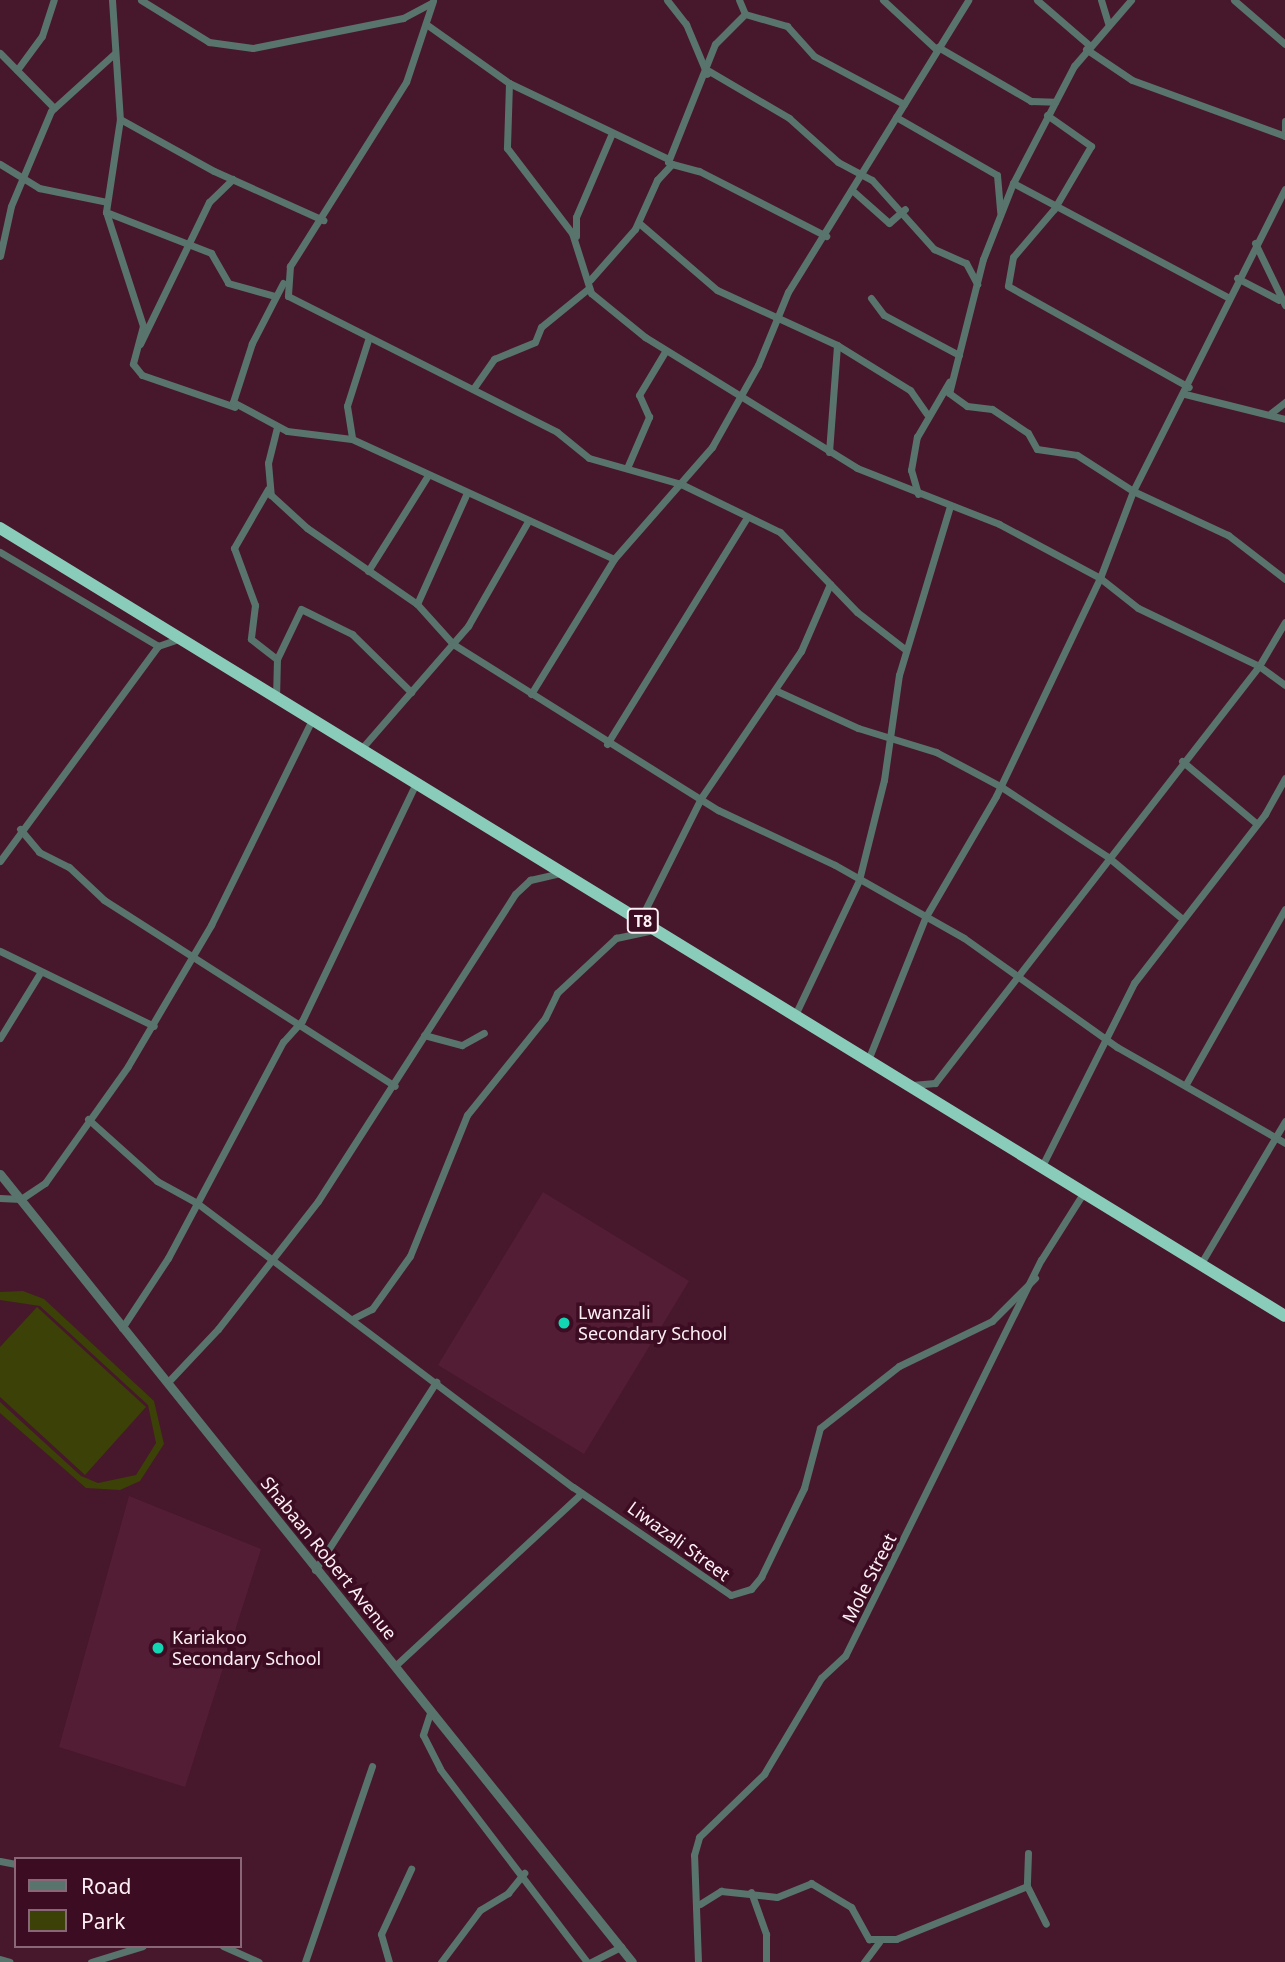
<!DOCTYPE html>
<style>
body{margin:0}
#map{position:relative;width:1285px;height:1962px;overflow:hidden;background:#47172c;font-family:"Noto Sans",sans-serif}
div>[style]{position:absolute}
[style*='--x']{left:calc(var(--x)*1px);top:calc(var(--y)*1px);width:calc(var(--w)*1px);rotate:calc(var(--a)*1deg)}
.built>*{inset:0;background:#541d36}
.green>*{inset:0;background:#3b4107}
.minor>*{height:7px;margin:-3.5px;padding:0 3.5px;transform-origin:3.5px;border-radius:3.5px;background:#58746c}
.tertiary>*{height:9px;margin:-4.5px;padding:0 4.5px;transform-origin:4.5px;border-radius:4.5px;background:#58746c}
.trunk>*{height:12px;margin:-6px;padding:0 6px;transform-origin:6px;border-radius:6px;background:#89ccba}
.dots>*{width:19px;height:19px;translate:-50% -50%;box-sizing:border-box;border:4px solid #3c0c22;border-radius:50%}
span{translate:-50% -50%;white-space:nowrap;text-align:center;line-height:1.15;-webkit-text-stroke:7px #3c0c22;paint-order:stroke}
.shield-label span{padding:2px 5px;background:#3c0c22;border:2px solid;border-radius:5px;-webkit-text-stroke-width:0}
.shield-label{font-size:16px;color:#fdeff3;font-weight:700}
.poi-label{font-size:18px;color:#fdeff3}
.left{translate:0 -50%;text-align:left}
.street-label{font-size:18px;color:#fdeff3}
.legend{position:absolute;left:14px;top:1857px;width:228px;height:91px;box-sizing:border-box;background:#3c0c22;border:2px solid #896776;margin:0;padding:9px 12px;list-style:none;font-size:21px;color:#fdeff3}
.legend li{display:flex;align-items:center;gap:14px;height:35px}
.legend b{width:35px;border:2px solid #896776}
</style>
<div id="map">
<div class="built">
<div style="clip-path:polygon(543px 1192px,689px 1281px,584px 1454px,438px 1365px)"></div>
<div style="clip-path:polygon(129px 1496px,261px 1549px,185px 1787px,59px 1747px)"></div>
</div>
<div class="green">
<div style="clip-path:polygon(23px 1291px,44px 1299px,154px 1401px,164px 1444px,140px 1481px,120px 1490px,86px 1488px,0 1413px,0 1402px,81px 1476px,98px 1483px,136px 1475px,156px 1443px,148px 1405px,40px 1306px,0 1300px,0 1292px)"></div>
<div style="clip-path:polygon(37px 1307px,146px 1407px,85px 1475px,0 1397px,0 1347px)"></div>
</div>
<div class="minor">
<div style="--x:112;--y:0;--w:119;--a:86.2"></div>
<div style="--x:120;--y:119;--w:107;--a:29"></div>
<div style="--x:214;--y:171;--w:120;--a:24.2"></div>
<div style="--x:141;--y:0;--w:80;--a:31.7"></div>
<div style="--x:209;--y:42;--w:44;--a:7.8"></div>
<div style="--x:253;--y:48;--w:153;--a:-11.3"></div>
<div style="--x:403;--y:18;--w:32;--a:-28"></div>
<div style="--x:667;--y:0;--w:31;--a:52"></div>
<div style="--x:686;--y:24;--w:54;--a:67.2"></div>
<div style="--x:883;--y:0;--w:72;--a:42.8"></div>
<div style="--x:1037;--y:0;--w:69;--a:40.9"></div>
<div style="--x:1101;--y:0;--w:24;--a:73"></div>
<div style="--x:1131;--y:0;--w:87;--a:130.8"></div>
<div style="--x:1074;--y:66;--w:132;--a:117.5"></div>
<div style="--x:1013;--y:183;--w:82;--a:111.5"></div>
<div style="--x:983;--y:259;--w:138;--a:104.2"></div>
<div style="--x:949;--y:393;--w:22;--a:36"></div>
<div style="--x:967;--y:406;--w:25;--a:7"></div>
<div style="--x:992;--y:409;--w:43;--a:33.7"></div>
<div style="--x:1028;--y:433;--w:18;--a:61"></div>
<div style="--x:1037;--y:449;--w:40;--a:8.5"></div>
<div style="--x:1077;--y:455;--w:67;--a:32.7"></div>
<div style="--x:1133;--y:491;--w:105;--a:24.9"></div>
<div style="--x:1228;--y:535;--w:72;--a:37.7"></div>
<div style="--x:1234;--y:0;--w:67;--a:40.8"></div>
<div style="--x:433;--y:1;--w:85;--a:108.4"></div>
<div style="--x:406;--y:82;--w:218;--a:122.2"></div>
<div style="--x:290;--y:266;--w:30;--a:94"></div>
<div style="--x:288;--y:296;--w:301;--a:26.8"></div>
<div style="--x:557;--y:432;--w:41;--a:39.1"></div>
<div style="--x:589;--y:458;--w:96;--a:15.8"></div>
<div style="--x:681;--y:484;--w:110;--a:25.9"></div>
<div style="--x:780;--y:532;--w:111;--a:46.1"></div>
<div style="--x:857;--y:612;--w:62;--a:37.8"></div>
<div style="--x:745;--y:14;--w:44;--a:15.9"></div>
<div style="--x:787;--y:26;--w:40;--a:48"></div>
<div style="--x:814;--y:56;--w:102;--a:28.1"></div>
<div style="--x:426;--y:24;--w:102;--a:35.4"></div>
<div style="--x:509;--y:83;--w:176;--a:25.5"></div>
<div style="--x:938;--y:47;--w:108;--a:30.1"></div>
<div style="--x:1031;--y:101;--w:24;--a:2"></div>
<div style="--x:1086;--y:49;--w:55;--a:34"></div>
<div style="--x:1132;--y:80;--w:163;--a:20.1"></div>
<div style="--x:0;--y:53;--w:77;--a:45.5"></div>
<div style="--x:17;--y:70;--w:42;--a:-53.7"></div>
<div style="--x:42;--y:36;--w:38;--a:-72"></div>
<div style="--x:709;--y:71;--w:93;--a:30.4"></div>
<div style="--x:789;--y:118;--w:66;--a:41.9"></div>
<div style="--x:838;--y:162;--w:38;--a:28"></div>
<div style="--x:872;--y:180;--w:93;--a:48.1"></div>
<div style="--x:934;--y:249;--w:35;--a:24"></div>
<div style="--x:966;--y:263;--w:24;--a:62"></div>
<div style="--x:509;--y:83;--w:65;--a:91.8"></div>
<div style="--x:507;--y:148;--w:107;--a:52.6"></div>
<div style="--x:572;--y:233;--w:63;--a:72.4"></div>
<div style="--x:591;--y:293;--w:70;--a:39.2"></div>
<div style="--x:645;--y:337;--w:249;--a:31.7"></div>
<div style="--x:857;--y:468;--w:153;--a:21.5"></div>
<div style="--x:999;--y:524;--w:115;--a:28.1"></div>
<div style="--x:1100;--y:578;--w:48;--a:38.3"></div>
<div style="--x:1138;--y:608;--w:134;--a:25.6"></div>
<div style="--x:1259;--y:666;--w:51;--a:-59.4"></div>
<div style="--x:1047;--y:115;--w:54;--a:35.2"></div>
<div style="--x:1091;--y:146;--w:73;--a:120.4"></div>
<div style="--x:1054;--y:209;--w:63;--a:130.5"></div>
<div style="--x:1013;--y:257;--w:29;--a:100"></div>
<div style="--x:1008;--y:286;--w:207;--a:29.2"></div>
<div style="--x:896;--y:117;--w:116;--a:29.9"></div>
<div style="--x:997;--y:175;--w:37;--a:85"></div>
<div style="--x:120;--y:119;--w:94;--a:98.6"></div>
<div style="--x:106;--y:212;--w:120;--a:72"></div>
<div style="--x:143;--y:326;--w:39;--a:105"></div>
<div style="--x:133;--y:364;--w:14;--a:51"></div>
<div style="--x:142;--y:375;--w:98;--a:19"></div>
<div style="--x:1285;--y:121;--w:15;--a:90"></div>
<div style="--x:668;--y:162;--w:127;--a:-68.3"></div>
<div style="--x:715;--y:44;--w:42;--a:-45"></div>
<div style="--x:745;--y:14;--w:15;--a:-113"></div>
<div style="--x:0;--y:164;--w:46;--a:31.6"></div>
<div style="--x:39;--y:188;--w:69;--a:11.6"></div>
<div style="--x:1013;--y:183;--w:242;--a:28"></div>
<div style="--x:853;--y:191;--w:48;--a:41.6"></div>
<div style="--x:889;--y:223;--w:21;--a:-41"></div>
<div style="--x:106;--y:212;--w:113;--a:21.3"></div>
<div style="--x:211;--y:253;--w:34;--a:60"></div>
<div style="--x:228;--y:283;--w:49;--a:15.5"></div>
<div style="--x:639;--y:223;--w:103;--a:40.7"></div>
<div style="--x:717;--y:290;--w:132;--a:24.6"></div>
<div style="--x:837;--y:345;--w:86;--a:31.7"></div>
<div style="--x:910;--y:390;--w:29;--a:55"></div>
<div style="--x:576;--y:236;--w:19;--a:-90"></div>
<div style="--x:576;--y:217;--w:91;--a:-66.8"></div>
<div style="--x:1255;--y:243;--w:69;--a:64.2"></div>
<div style="--x:0;--y:256;--w:51;--a:-77.6"></div>
<div style="--x:11;--y:206;--w:103;--a:-67.2"></div>
<div style="--x:51;--y:111;--w:86;--a:-42.2"></div>
<div style="--x:1237;--y:278;--w:47;--a:27.6"></div>
<div style="--x:590;--y:280;--w:68;--a:-48.6"></div>
<div style="--x:635;--y:229;--w:54;--a:-65.8"></div>
<div style="--x:657;--y:180;--w:22;--a:-47"></div>
<div style="--x:672;--y:164;--w:28;--a:15"></div>
<div style="--x:699;--y:171;--w:143;--a:27.1"></div>
<div style="--x:283;--y:283;--w:68;--a:117.3"></div>
<div style="--x:252;--y:343;--w:62;--a:107.9"></div>
<div style="--x:233;--y:402;--w:61;--a:28.2"></div>
<div style="--x:287;--y:431;--w:65;--a:7"></div>
<div style="--x:871;--y:298;--w:21;--a:53"></div>
<div style="--x:884;--y:315;--w:85;--a:28.1"></div>
<div style="--x:368;--y:340;--w:69;--a:107.7"></div>
<div style="--x:347;--y:406;--w:33;--a:81"></div>
<div style="--x:352;--y:439;--w:288;--a:24.6"></div>
<div style="--x:140;--y:344;--w:158;--a:-64.1"></div>
<div style="--x:209;--y:202;--w:33;--a:-44"></div>
<div style="--x:473;--y:389;--w:37;--a:-55"></div>
<div style="--x:494;--y:359;--w:44;--a:-22.5"></div>
<div style="--x:535;--y:342;--w:16;--a:-68"></div>
<div style="--x:541;--y:327;--w:62;--a:-39.1"></div>
<div style="--x:1185;--y:394;--w:103;--a:14"></div>
<div style="--x:1271;--y:413;--w:18;--a:-38"></div>
<div style="--x:277;--y:427;--w:37;--a:104"></div>
<div style="--x:268;--y:463;--w:32;--a:85"></div>
<div style="--x:271;--y:495;--w:49;--a:42.5"></div>
<div style="--x:307;--y:528;--w:134;--a:34.6"></div>
<div style="--x:417;--y:604;--w:54;--a:48"></div>
<div style="--x:453;--y:644;--w:313;--a:32.1"></div>
<div style="--x:718;--y:810;--w:129;--a:25.2"></div>
<div style="--x:835;--y:865;--w:148;--a:29.5"></div>
<div style="--x:964;--y:938;--w:188;--a:35.5"></div>
<div style="--x:1117;--y:1047;--w:193;--a:29.7"></div>
<div style="--x:829;--y:452;--w:107;--a:-85.7"></div>
<div style="--x:627;--y:468;--w:56;--a:-66.7"></div>
<div style="--x:649;--y:417;--w:24;--a:-114"></div>
<div style="--x:639;--y:395;--w:52;--a:-59"></div>
<div style="--x:268;--y:489;--w:68;--a:120"></div>
<div style="--x:234;--y:548;--w:61;--a:69.8"></div>
<div style="--x:255;--y:605;--w:34;--a:97"></div>
<div style="--x:251;--y:639;--w:33;--a:38"></div>
<div style="--x:918;--y:494;--w:25;--a:-106"></div>
<div style="--x:911;--y:470;--w:34;--a:-80"></div>
<div style="--x:917;--y:437;--w:64;--a:-59.8"></div>
<div style="--x:0;--y:552;--w:184;--a:30.7"></div>
<div style="--x:368;--y:571;--w:111;--a:-57.9"></div>
<div style="--x:417;--y:604;--w:120;--a:-65.8"></div>
<div style="--x:777;--y:691;--w:89;--a:24.6"></div>
<div style="--x:858;--y:728;--w:82;--a:17.1"></div>
<div style="--x:936;--y:752;--w:72;--a:28"></div>
<div style="--x:1000;--y:786;--w:129;--a:33.3"></div>
<div style="--x:1108;--y:857;--w:94;--a:39.8"></div>
<div style="--x:531;--y:694;--w:158;--a:-58.4"></div>
<div style="--x:614;--y:559;--w:149;--a:-48.8"></div>
<div style="--x:712;--y:447;--w:94;--a:-60.7"></div>
<div style="--x:758;--y:365;--w:79;--a:-67.7"></div>
<div style="--x:788;--y:292;--w:343;--a:-58.3"></div>
<div style="--x:276;--y:699;--w:40;--a:-88.6"></div>
<div style="--x:277;--y:659;--w:55;--a:-64.4"></div>
<div style="--x:301;--y:609;--w:57;--a:26.1"></div>
<div style="--x:352;--y:634;--w:83;--a:44.5"></div>
<div style="--x:607;--y:744;--w:267;--a:-58.3"></div>
<div style="--x:362;--y:748;--w:162;--a:-49"></div>
<div style="--x:468;--y:626;--w:119;--a:-60.2"></div>
<div style="--x:1182;--y:761;--w:97;--a:40"></div>
<div style="--x:20;--y:829;--w:30;--a:50"></div>
<div style="--x:39;--y:852;--w:34;--a:27"></div>
<div style="--x:69;--y:867;--w:48;--a:43.3"></div>
<div style="--x:104;--y:900;--w:345;--a:32.6"></div>
<div style="--x:0;--y:861;--w:267;--a:-53.7"></div>
<div style="--x:158;--y:646;--w:21;--a:-19"></div>
<div style="--x:640;--y:920;--w:136;--a:-63.4"></div>
<div style="--x:701;--y:798;--w:178;--a:-55.8"></div>
<div style="--x:801;--y:651;--w:73;--a:-66.6"></div>
<div style="--x:0;--y:951;--w:171;--a:26"></div>
<div style="--x:795;--y:1015;--w:149;--a:-64.6"></div>
<div style="--x:859;--y:880;--w:103;--a:-76"></div>
<div style="--x:884;--y:780;--w:106;--a:-81.9"></div>
<div style="--x:899;--y:675;--w:177;--a:-73.2"></div>
<div style="--x:424;--y:1035;--w:39;--a:15"></div>
<div style="--x:462;--y:1045;--w:25;--a:-29"></div>
<div style="--x:0;--y:1038;--w:76;--a:-58.4"></div>
<div style="--x:868;--y:1060;--w:153;--a:-68.1"></div>
<div style="--x:925;--y:918;--w:141;--a:-59.8"></div>
<div style="--x:996;--y:796;--w:242;--a:-64.5"></div>
<div style="--x:1100;--y:578;--w:93;--a:-69.2"></div>
<div style="--x:1133;--y:491;--w:338;--a:-63.3"></div>
<div style="--x:1186;--y:1084;--w:201;--a:-60.5"></div>
<div style="--x:912;--y:1085;--w:23;--a:-5"></div>
<div style="--x:935;--y:1083;--w:528;--a:-52.15"></div>
<div style="--x:1259;--y:666;--w:32;--a:36"></div>
<div style="--x:88;--y:1119;--w:93;--a:41.9"></div>
<div style="--x:157;--y:1181;--w:46;--a:28.8"></div>
<div style="--x:197;--y:1203;--w:471;--a:37.1"></div>
<div style="--x:573;--y:1487;--w:191;--a:34.4"></div>
<div style="--x:731;--y:1595;--w:21;--a:-17"></div>
<div style="--x:751;--y:1589;--w:16;--a:-50"></div>
<div style="--x:761;--y:1577;--w:99;--a:-64.2"></div>
<div style="--x:804;--y:1488;--w:62;--a:-75.1"></div>
<div style="--x:820;--y:1428;--w:100;--a:-38.1"></div>
<div style="--x:899;--y:1366;--w:103;--a:-25.8"></div>
<div style="--x:992;--y:1321;--w:61;--a:-45"></div>
<div style="--x:1043;--y:1164;--w:203;--a:-63.3"></div>
<div style="--x:1134;--y:983;--w:214;--a:-52.2"></div>
<div style="--x:1265;--y:814;--w:41;--a:-60.9"></div>
<div style="--x:0;--y:1198;--w:21;--a:3"></div>
<div style="--x:21;--y:1199;--w:29;--a:-34"></div>
<div style="--x:45;--y:1183;--w:143;--a:-54.6"></div>
<div style="--x:128;--y:1066;--w:164;--a:-59.5"></div>
<div style="--x:211;--y:925;--w:229;--a:-63.8"></div>
<div style="--x:1200;--y:1265;--w:167;--a:-59.4"></div>
<div style="--x:354;--y:1318;--w:20;--a:-27"></div>
<div style="--x:372;--y:1309;--w:65;--a:-54.4"></div>
<div style="--x:410;--y:1256;--w:152;--a:-68"></div>
<div style="--x:467;--y:1115;--w:124;--a:-51.2"></div>
<div style="--x:545;--y:1018;--w:28;--a:-64"></div>
<div style="--x:557;--y:993;--w:81;--a:-43"></div>
<div style="--x:616;--y:938;--w:38;--a:-12"></div>
<div style="--x:122;--y:1328;--w:84;--a:-56.7"></div>
<div style="--x:168;--y:1258;--w:245;--a:-62"></div>
<div style="--x:283;--y:1042;--w:28;--a:-48"></div>
<div style="--x:302;--y:1021;--w:262;--a:-64.4"></div>
<div style="--x:168;--y:1382;--w:73;--a:-46.7"></div>
<div style="--x:218;--y:1329;--w:162;--a:-52"></div>
<div style="--x:318;--y:1201;--w:365;--a:-57.3"></div>
<div style="--x:515;--y:894;--w:21;--a:-43"></div>
<div style="--x:530;--y:880;--w:32;--a:-13"></div>
<div style="--x:315;--y:1570;--w:224;--a:-57.2"></div>
<div style="--x:396;--y:1665;--w:253;--a:-42.8"></div>
<div style="--x:430;--y:1713;--w:23;--a:108"></div>
<div style="--x:423;--y:1735;--w:38;--a:63"></div>
<div style="--x:440;--y:1769;--w:243;--a:52.7"></div>
<div style="--x:1028;--y:1853;--w:33;--a:92"></div>
<div style="--x:1027;--y:1886;--w:42;--a:63.4"></div>
<div style="--x:0;--y:1861;--w:16;--a:11"></div>
<div style="--x:751;--y:1892;--w:45;--a:70.3"></div>
<div style="--x:766;--y:1934;--w:28;--a:90"></div>
<div style="--x:700;--y:1904;--w:25;--a:-32"></div>
<div style="--x:721;--y:1891;--w:56;--a:6.1"></div>
<div style="--x:777;--y:1897;--w:37;--a:-22"></div>
<div style="--x:811;--y:1883;--w:47;--a:31"></div>
<div style="--x:851;--y:1907;--w:37;--a:61"></div>
<div style="--x:869;--y:1939;--w:27;--a:0"></div>
<div style="--x:896;--y:1939;--w:141;--a:-22"></div>
<div style="--x:223;--y:1946;--w:39;--a:24"></div>
<div style="--x:0;--y:1959;--w:10;--a:17"></div>
<div style="--x:91;--y:1962;--w:54;--a:-17.1"></div>
<div style="--x:305;--y:1962;--w:207;--a:-71.1"></div>
<div style="--x:389;--y:1962;--w:29;--a:-106"></div>
<div style="--x:381;--y:1934;--w:72;--a:-65.2"></div>
<div style="--x:441;--y:1962;--w:65;--a:-53.1"></div>
<div style="--x:480;--y:1910;--w:33;--a:-31"></div>
<div style="--x:508;--y:1893;--w:26;--a:-51"></div>
<div style="--x:591;--y:1962;--w:34;--a:-27"></div>
<div style="--x:698;--y:1962;--w:107;--a:-92.1"></div>
<div style="--x:694;--y:1855;--w:19;--a:-74"></div>
<div style="--x:699;--y:1837;--w:91;--a:-44.1"></div>
<div style="--x:764;--y:1774;--w:112;--a:-59.3"></div>
<div style="--x:821;--y:1678;--w:33;--a:-43"></div>
<div style="--x:845;--y:1656;--w:442;--a:-63.7"></div>
<div style="--x:1041;--y:1260;--w:80;--a:-57.7"></div>
<div style="--x:864;--y:1962;--w:26;--a:-53"></div>
</div>
<div class="tertiary">
<div style="--x:0;--y:1174;--w:1010;--a:51.27"></div>
</div>
<div class="trunk">
<div style="--x:0;--y:528;--w:1507;--a:31.52"></div>
</div>
<div class="dots">
<div style="left:564px;top:1323px;background:#12d5b4"></div>
<div style="left:158px;top:1648px;background:#12d5b4"></div>
</div>
<div class="shield-label">
<span style="left:643px;top:921px">T8</span>
</div>
<div class="poi-label">
<span class="left" style="left:578px;top:1323px">Lwanzali<br>Secondary School</span>
<span class="left" style="left:172px;top:1648px">Kariakoo<br>Secondary School</span>
</div>
<div class="street-label">
<span style="left:679px;top:1541px;rotate:36deg">Liwazali Street</span>
<span style="left:329px;top:1558px;rotate:51deg">Shabaan Robert Avenue</span>
<span style="left:869px;top:1578px;rotate:-63deg">Mole Street</span>
</div>
<ul class="legend">
<li><b style="height:9px;background:#58746c"></b>Road</li>
<li><b style="height:19px;background:#3b4107"></b>Park</li>
</ul>
</div>
